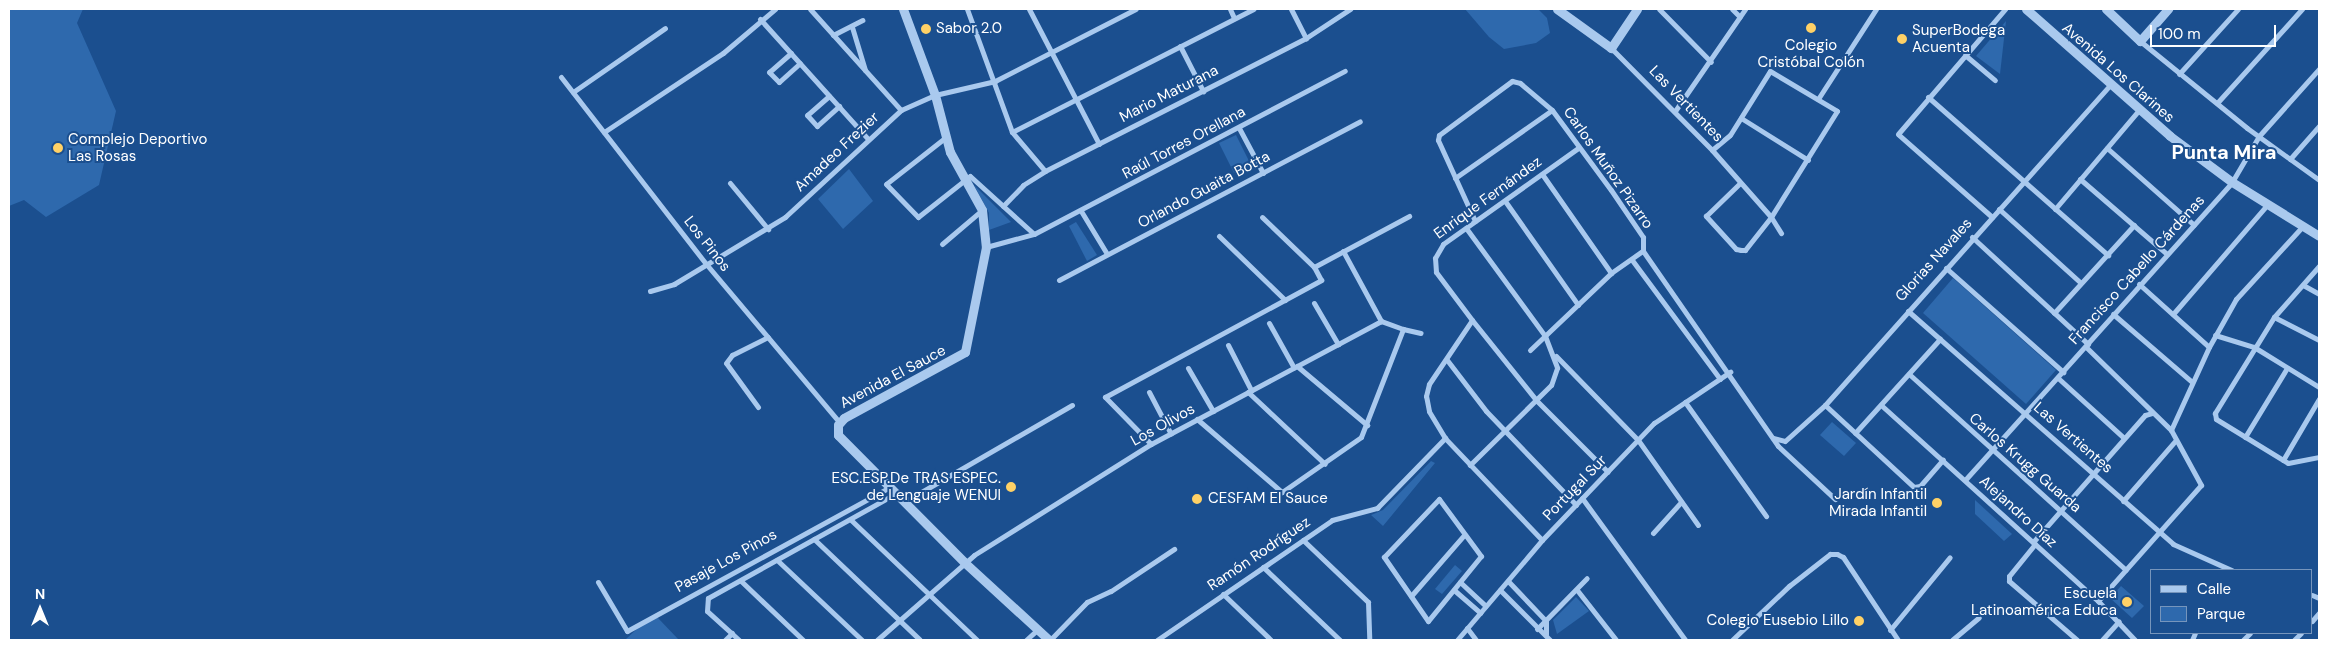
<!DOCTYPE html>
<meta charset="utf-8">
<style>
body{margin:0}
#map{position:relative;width:2328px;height:649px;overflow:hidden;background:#1b4f8f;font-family:"DM Sans",sans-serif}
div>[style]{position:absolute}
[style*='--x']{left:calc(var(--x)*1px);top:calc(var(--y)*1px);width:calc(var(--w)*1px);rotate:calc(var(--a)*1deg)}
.green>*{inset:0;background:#2e69ad}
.minor>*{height:5px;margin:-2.5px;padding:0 2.5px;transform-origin:2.5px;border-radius:2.5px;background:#a9c9ee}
.tertiary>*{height:9px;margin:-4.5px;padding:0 4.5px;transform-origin:4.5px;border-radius:4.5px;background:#a9c9ee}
.dots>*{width:14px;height:14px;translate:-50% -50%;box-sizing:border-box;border:2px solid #1b4f8f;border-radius:50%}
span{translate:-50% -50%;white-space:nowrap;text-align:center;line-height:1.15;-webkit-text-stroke:4px #1b4f8f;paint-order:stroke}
.poi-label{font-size:15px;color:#fff}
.left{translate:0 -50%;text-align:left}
.right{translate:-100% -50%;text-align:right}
.street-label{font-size:15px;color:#fff}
.district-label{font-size:20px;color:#fff;font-weight:700}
.frame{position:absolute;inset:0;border:10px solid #fff;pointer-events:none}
.legend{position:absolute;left:2150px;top:569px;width:162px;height:65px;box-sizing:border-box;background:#1b4f8f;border:1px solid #7695bc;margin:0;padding:6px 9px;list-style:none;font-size:15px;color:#fff}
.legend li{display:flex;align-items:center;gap:10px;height:25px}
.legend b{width:25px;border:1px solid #7695bc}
.north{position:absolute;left:15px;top:584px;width:50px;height:50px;-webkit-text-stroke:4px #1b4f8f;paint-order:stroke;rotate:0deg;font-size:14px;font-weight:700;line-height:20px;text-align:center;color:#fff}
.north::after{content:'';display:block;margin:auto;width:18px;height:22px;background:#fff;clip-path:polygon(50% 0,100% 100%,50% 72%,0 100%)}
.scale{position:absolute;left:2150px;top:25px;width:126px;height:22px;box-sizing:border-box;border:2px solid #fff;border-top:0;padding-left:6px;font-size:15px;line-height:18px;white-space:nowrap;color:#fff;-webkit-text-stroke:4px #1b4f8f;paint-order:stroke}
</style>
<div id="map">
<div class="green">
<div style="clip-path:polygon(9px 9px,83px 9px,77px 23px,116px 111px,99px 185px,46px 217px,24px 200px,9px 206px)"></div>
<div style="clip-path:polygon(1465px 9px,1538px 9px,1547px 18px,1550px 33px,1536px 43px,1504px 49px,1489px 37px)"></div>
<div style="clip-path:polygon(2006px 21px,2000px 74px,1976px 56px)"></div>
<div style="clip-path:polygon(1236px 135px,1251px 165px,1234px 173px,1219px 143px)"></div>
<div style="clip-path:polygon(849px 169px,873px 201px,843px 229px,818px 199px)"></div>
<div style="clip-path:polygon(974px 185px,1011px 222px,989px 230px,989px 213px)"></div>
<div style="clip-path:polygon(1076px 222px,1097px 255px,1087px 261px,1069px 226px)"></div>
<div style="clip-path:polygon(1953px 278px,2056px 370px,2026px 404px,1923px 313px)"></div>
<div style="clip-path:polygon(1832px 422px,1856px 443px,1844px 456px,1820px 435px)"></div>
<div style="clip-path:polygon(1431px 461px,1435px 463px,1383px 526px,1371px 515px,1383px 510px)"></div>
<div style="clip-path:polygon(1975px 500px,2012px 534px,2004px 541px,1975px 514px)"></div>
<div style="clip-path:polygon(1455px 565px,1462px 571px,1442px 594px,1435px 589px)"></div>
<div style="clip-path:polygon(2121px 586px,2144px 606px,2132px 618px,2110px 598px)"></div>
<div style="clip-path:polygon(1576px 597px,1589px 611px,1557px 634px,1553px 620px)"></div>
<div style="clip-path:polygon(657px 617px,679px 640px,625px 640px,640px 626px)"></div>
</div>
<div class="minor">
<div style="--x:810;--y:9;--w:136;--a:48"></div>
<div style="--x:967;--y:9;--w:131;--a:69.9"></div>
<div style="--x:1012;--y:132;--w:51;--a:49.8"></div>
<div style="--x:1029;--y:9;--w:152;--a:62.6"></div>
<div style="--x:1230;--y:9;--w:10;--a:66"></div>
<div style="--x:1291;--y:9;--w:33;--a:63"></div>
<div style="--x:1659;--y:9;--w:74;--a:45.5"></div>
<div style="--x:1732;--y:9;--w:11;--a:45"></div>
<div style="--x:760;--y:19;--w:161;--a:48"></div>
<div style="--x:852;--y:27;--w:45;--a:73.2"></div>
<div style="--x:833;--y:35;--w:33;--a:-27"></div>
<div style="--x:2140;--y:41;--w:138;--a:39.1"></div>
<div style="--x:2247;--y:128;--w:89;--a:35.8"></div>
<div style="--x:1180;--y:46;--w:51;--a:62.9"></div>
<div style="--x:1611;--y:48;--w:144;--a:45.3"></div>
<div style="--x:1712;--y:150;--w:89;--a:48.6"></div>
<div style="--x:1771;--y:217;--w:19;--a:58"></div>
<div style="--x:791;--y:53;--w:29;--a:139"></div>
<div style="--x:769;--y:72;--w:14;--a:45"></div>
<div style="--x:779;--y:82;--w:28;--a:-42"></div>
<div style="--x:1965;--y:55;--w:39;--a:40"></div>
<div style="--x:2179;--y:74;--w:88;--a:-47.8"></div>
<div style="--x:561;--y:77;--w:238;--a:52.2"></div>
<div style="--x:707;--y:265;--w:207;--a:49.9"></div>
<div style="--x:573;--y:92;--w:112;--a:-34.8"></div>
<div style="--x:829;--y:96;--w:29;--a:139"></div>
<div style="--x:807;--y:115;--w:15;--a:48"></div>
<div style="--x:817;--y:126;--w:30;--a:-42"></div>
<div style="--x:1928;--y:97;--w:240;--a:41.3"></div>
<div style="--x:1818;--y:99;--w:107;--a:-57.2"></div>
<div style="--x:2217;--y:103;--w:127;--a:-47.9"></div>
<div style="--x:1675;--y:111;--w:124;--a:-55.5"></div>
<div style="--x:1741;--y:118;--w:79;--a:32.1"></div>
<div style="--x:1239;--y:128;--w:51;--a:61.9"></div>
<div style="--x:604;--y:132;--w:143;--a:-33.6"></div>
<div style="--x:723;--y:53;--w:68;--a:-40.2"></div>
<div style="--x:1012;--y:132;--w:271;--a:-27"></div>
<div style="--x:946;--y:137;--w:76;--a:141.9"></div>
<div style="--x:886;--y:184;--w:46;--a:45.9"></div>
<div style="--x:918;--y:217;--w:66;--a:-38.3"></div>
<div style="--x:970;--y:176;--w:86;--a:42.2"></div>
<div style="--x:2107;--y:148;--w:116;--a:41.5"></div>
<div style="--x:1712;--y:150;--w:23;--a:-40"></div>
<div style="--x:1730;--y:135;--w:75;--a:-58"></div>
<div style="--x:1770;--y:71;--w:78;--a:30.8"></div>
<div style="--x:1837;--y:111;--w:125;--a:121.9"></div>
<div style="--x:1771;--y:217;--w:42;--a:128.2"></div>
<div style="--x:1745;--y:250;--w:4;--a:180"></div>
<div style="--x:1741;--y:250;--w:5;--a:-169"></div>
<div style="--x:1736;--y:249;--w:45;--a:-132.3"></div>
<div style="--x:1706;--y:216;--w:47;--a:-44.1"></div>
<div style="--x:2290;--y:159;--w:44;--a:-48.7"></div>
<div style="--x:1542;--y:174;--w:121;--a:55.1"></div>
<div style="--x:1455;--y:178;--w:118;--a:-35"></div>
<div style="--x:2080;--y:179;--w:115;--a:40.8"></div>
<div style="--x:730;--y:183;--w:60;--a:50.4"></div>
<div style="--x:1505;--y:201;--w:127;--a:54.9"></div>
<div style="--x:1003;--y:206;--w:29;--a:-46"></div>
<div style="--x:1023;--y:185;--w:26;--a:-32"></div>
<div style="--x:1045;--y:171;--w:293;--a:-27"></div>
<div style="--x:1306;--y:38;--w:53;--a:-33.4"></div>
<div style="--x:1999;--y:209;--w:110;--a:42.1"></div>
<div style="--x:2055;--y:209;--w:128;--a:-49.7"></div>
<div style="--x:1081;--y:211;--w:50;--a:58.8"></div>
<div style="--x:1992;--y:217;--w:125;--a:-138.6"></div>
<div style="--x:1898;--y:134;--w:165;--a:-49.4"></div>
<div style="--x:1475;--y:221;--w:89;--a:-114.6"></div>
<div style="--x:1438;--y:140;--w:5;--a:-79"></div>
<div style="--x:1439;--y:135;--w:91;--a:-36.5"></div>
<div style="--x:1512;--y:81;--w:8;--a:14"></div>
<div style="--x:1520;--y:83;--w:42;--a:40.2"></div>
<div style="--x:1552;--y:110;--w:99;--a:53.6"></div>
<div style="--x:1611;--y:190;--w:57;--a:55.8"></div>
<div style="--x:1643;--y:237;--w:14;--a:90"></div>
<div style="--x:1643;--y:251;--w:237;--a:55.3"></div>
<div style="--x:1778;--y:446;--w:78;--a:42.9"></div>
<div style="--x:1466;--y:228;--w:134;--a:53.8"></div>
<div style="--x:1545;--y:336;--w:34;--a:69"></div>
<div style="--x:1557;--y:368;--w:18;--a:109"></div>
<div style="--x:1551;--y:385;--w:114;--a:135.4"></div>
<div style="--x:1219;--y:236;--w:92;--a:44.1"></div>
<div style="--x:1972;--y:237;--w:158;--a:42.7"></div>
<div style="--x:942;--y:244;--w:52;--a:-40.4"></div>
<div style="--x:986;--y:247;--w:50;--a:-15.2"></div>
<div style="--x:1034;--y:234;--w:351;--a:-27.7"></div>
<div style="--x:1343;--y:251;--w:80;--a:61.5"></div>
<div style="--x:1632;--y:260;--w:148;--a:53.5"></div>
<div style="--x:2319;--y:266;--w:68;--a:131.4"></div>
<div style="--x:2274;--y:317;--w:113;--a:121.6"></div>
<div style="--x:2215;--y:413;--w:6;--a:81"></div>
<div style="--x:2216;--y:419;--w:84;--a:31.4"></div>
<div style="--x:2288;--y:463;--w:32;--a:-11"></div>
<div style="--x:1314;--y:267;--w:108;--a:-28.2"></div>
<div style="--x:1946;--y:268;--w:157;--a:41.6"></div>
<div style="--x:1059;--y:280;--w:340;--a:-27.8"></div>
<div style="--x:2139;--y:284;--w:94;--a:42"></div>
<div style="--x:2303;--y:285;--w:18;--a:29"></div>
<div style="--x:650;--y:291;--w:25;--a:-16"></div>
<div style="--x:674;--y:284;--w:130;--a:-31.1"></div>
<div style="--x:785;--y:217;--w:158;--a:-42.7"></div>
<div style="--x:901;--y:110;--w:37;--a:-24"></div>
<div style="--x:935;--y:95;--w:62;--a:-13.1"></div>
<div style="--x:995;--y:81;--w:158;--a:-27.1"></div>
<div style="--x:1314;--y:303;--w:48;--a:59.7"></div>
<div style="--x:1908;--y:311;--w:353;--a:41.3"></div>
<div style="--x:2173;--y:544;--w:64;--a:24.1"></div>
<div style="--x:2054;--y:313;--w:119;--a:-47.7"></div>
<div style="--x:2113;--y:314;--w:104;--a:40.7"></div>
<div style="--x:2173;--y:314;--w:145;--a:-49.2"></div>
<div style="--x:2274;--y:317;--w:51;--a:27.1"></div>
<div style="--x:1472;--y:320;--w:104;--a:51.3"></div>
<div style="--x:1537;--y:401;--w:100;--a:45"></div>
<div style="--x:1269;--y:323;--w:51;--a:60.9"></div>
<div style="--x:1403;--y:329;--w:18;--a:13"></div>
<div style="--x:2215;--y:335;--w:41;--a:17.1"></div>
<div style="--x:2254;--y:347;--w:76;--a:31.6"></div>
<div style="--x:1228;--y:345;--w:51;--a:62.9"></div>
<div style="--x:2086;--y:347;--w:119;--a:44.3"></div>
<div style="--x:2171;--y:430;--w:63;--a:61.4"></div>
<div style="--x:2201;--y:485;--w:155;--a:131.6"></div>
<div style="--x:1530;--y:350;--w:112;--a:-43.5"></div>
<div style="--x:1611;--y:273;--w:39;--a:-35"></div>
<div style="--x:1556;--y:356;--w:117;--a:45.7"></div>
<div style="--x:1638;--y:440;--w:104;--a:54.8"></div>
<div style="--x:1447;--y:360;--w:64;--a:52.6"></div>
<div style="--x:1486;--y:411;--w:130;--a:46.2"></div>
<div style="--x:1297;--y:366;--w:92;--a:40.1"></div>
<div style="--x:1188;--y:368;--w:50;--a:59.8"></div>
<div style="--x:1909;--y:374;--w:292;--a:42.1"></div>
<div style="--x:2058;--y:378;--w:89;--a:42.3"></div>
<div style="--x:1149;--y:392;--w:47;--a:62.4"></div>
<div style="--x:1248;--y:392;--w:105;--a:43.1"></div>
<div style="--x:1685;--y:402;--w:140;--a:54.6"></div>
<div style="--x:1825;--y:405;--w:121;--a:42.7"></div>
<div style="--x:1914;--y:487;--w:6;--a:-9"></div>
<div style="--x:1920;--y:486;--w:35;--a:-49"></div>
<div style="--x:1881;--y:405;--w:292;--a:42.1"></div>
<div style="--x:2098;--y:601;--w:54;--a:46.5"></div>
<div style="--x:758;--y:407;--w:54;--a:-126"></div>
<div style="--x:726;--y:363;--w:10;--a:-53"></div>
<div style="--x:732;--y:355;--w:40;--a:-26.6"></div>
<div style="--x:1197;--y:419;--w:112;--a:40.7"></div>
<div style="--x:1282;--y:492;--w:96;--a:-34.8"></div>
<div style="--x:1361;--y:437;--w:116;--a:-68.7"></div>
<div style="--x:1403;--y:329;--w:23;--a:-160"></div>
<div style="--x:2171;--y:430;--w:91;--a:-65.4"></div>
<div style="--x:2209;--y:347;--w:55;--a:-60.6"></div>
<div style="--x:2236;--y:299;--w:99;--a:-47.5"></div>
<div style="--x:1855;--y:433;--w:127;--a:-47.9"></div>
<div style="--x:2245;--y:437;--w:81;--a:-58.7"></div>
<div style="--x:1773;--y:438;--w:12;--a:14"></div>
<div style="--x:1785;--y:441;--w:54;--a:-42"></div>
<div style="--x:1825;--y:405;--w:427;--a:-48.3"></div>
<div style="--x:1151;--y:444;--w:66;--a:-134.4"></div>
<div style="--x:1105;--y:397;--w:246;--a:-28.4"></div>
<div style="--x:1321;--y:280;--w:15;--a:-118"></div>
<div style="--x:1314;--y:267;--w:72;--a:-136.1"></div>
<div style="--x:2283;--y:460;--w:71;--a:-59.5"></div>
<div style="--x:1965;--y:480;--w:400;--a:-48.1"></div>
<div style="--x:2232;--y:182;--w:53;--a:-59.6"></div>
<div style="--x:2259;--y:136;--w:90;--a:-48.2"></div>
<div style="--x:1582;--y:498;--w:175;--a:54"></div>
<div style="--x:1439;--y:499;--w:71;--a:53.6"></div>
<div style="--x:1481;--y:556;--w:84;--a:129.2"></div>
<div style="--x:1428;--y:621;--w:78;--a:-124.5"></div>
<div style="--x:1384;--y:557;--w:80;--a:-46.5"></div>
<div style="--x:2123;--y:501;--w:79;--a:-49.1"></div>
<div style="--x:904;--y:502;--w:194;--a:-30"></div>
<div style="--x:851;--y:520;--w:174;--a:43.6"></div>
<div style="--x:1653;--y:533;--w:42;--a:-47.9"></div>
<div style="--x:814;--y:539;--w:146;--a:43.6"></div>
<div style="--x:1303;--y:540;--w:90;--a:43.6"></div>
<div style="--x:1368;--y:602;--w:38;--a:88"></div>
<div style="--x:1542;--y:540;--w:141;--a:-133.6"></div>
<div style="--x:1445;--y:438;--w:31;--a:-121"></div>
<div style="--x:1429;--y:411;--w:15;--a:-101"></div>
<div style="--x:1426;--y:396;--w:12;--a:-76"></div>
<div style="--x:1429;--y:384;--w:77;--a:-56.1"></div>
<div style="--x:1472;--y:320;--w:60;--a:-126.9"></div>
<div style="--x:1436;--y:272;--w:14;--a:-94"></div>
<div style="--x:1435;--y:258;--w:16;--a:-60"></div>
<div style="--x:1443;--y:244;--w:166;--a:-35.4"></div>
<div style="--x:2033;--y:542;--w:169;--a:-48.6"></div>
<div style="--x:2145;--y:415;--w:7;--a:-16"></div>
<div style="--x:2035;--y:544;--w:41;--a:129.1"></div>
<div style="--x:2009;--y:576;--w:5;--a:90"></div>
<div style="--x:2009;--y:581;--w:90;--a:40.9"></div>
<div style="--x:777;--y:560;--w:117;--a:43.3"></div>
<div style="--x:1263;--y:567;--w:106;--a:43.5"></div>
<div style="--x:741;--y:581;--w:86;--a:43.6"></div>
<div style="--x:1508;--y:581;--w:55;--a:46.5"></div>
<div style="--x:1546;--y:621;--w:13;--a:90"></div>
<div style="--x:598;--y:582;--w:57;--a:59.4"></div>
<div style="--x:627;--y:631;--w:298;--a:-28.7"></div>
<div style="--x:1460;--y:582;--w:35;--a:43"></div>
<div style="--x:1454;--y:590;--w:35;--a:41"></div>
<div style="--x:1500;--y:590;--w:71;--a:45"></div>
<div style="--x:1577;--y:590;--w:63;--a:52"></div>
<div style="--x:1223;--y:594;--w:66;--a:43.8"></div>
<div style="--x:2312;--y:595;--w:8;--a:23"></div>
<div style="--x:1411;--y:596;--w:81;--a:-49"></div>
<div style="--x:2312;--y:621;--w:11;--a:-49"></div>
<div style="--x:1467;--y:628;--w:15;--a:53"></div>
<div style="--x:1537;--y:629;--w:71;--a:-45.6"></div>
<div style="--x:1890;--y:630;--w:94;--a:-50.6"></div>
<div style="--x:725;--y:640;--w:10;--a:-45"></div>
<div style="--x:739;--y:640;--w:43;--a:-137.8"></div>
<div style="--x:707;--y:611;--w:13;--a:-86"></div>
<div style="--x:708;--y:598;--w:214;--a:-29.1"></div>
<div style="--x:877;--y:640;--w:129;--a:-41.2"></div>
<div style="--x:974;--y:555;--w:209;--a:-32.1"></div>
<div style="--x:1151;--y:444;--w:261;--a:-28.1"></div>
<div style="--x:1026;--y:640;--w:15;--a:-42"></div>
<div style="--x:1050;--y:640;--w:53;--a:-45.8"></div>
<div style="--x:1087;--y:602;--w:26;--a:-25"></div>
<div style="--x:1111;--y:591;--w:76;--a:-33.7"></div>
<div style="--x:1157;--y:640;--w:212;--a:-34.4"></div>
<div style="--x:1332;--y:520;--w:47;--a:-14.9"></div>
<div style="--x:1377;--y:508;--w:98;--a:-45.8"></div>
<div style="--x:1457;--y:640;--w:131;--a:-49.6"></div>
<div style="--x:1542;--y:540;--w:162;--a:-46.3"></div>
<div style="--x:1654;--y:423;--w:92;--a:-33.9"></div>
<div style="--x:1732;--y:640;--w:79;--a:-43.5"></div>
<div style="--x:1789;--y:586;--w:52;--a:-38"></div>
<div style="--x:1830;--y:554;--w:7;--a:0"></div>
<div style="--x:1837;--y:554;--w:7;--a:27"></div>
<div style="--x:1843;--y:557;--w:100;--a:56.5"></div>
<div style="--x:1952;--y:640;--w:35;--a:-40"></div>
<div style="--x:2102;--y:640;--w:25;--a:-48"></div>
<div style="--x:2192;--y:640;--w:8;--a:-67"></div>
<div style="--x:2243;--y:640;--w:10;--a:-45"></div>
<div style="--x:2294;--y:640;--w:10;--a:-45"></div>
</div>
<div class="tertiary">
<div style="--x:903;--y:9;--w:92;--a:69.6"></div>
<div style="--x:935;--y:95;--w:59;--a:75.3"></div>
<div style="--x:950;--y:152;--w:66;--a:61.1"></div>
<div style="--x:982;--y:210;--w:37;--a:84"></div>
<div style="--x:986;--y:247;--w:107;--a:101.3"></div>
<div style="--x:965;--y:352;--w:138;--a:151.4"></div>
<div style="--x:844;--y:418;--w:9;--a:131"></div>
<div style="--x:838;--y:425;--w:10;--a:90"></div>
<div style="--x:838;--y:435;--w:179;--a:45.2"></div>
<div style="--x:964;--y:562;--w:115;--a:42.5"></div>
<div style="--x:1557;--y:9;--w:67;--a:35.8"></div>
<div style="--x:1611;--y:48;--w:47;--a:-56.3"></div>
<div style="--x:2026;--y:9;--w:192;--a:41.4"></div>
<div style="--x:2170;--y:136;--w:77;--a:36.6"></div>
<div style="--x:2232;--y:182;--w:102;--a:31.8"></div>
<div style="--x:2106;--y:9;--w:47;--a:43.3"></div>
<div style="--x:2140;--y:41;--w:43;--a:-48.8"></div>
</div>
<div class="dots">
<div style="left:1811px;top:28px;background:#ffd166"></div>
<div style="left:926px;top:29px;background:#ffd166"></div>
<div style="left:1902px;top:39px;background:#ffd166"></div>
<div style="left:58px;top:148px;background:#ffd166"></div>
<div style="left:1011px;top:487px;background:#ffd166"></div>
<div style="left:1197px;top:499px;background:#ffd166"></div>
<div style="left:1937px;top:503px;background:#ffd166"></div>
<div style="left:2127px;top:602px;background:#ffd166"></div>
<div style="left:1859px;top:621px;background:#ffd166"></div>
</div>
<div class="poi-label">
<span class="left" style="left:936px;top:29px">Sabor 2.0</span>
<span class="left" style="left:1912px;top:39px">SuperBodega<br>Acuenta</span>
<span style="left:1811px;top:54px">Colegio<br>Cristóbal Colón</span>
<span class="left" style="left:68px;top:148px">Complejo Deportivo<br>Las Rosas</span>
<span class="right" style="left:1001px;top:487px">ESC.ESP.De TRAS ESPEC.<br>de Lenguaje WENUI</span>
<span class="right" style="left:1927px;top:503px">Jardín Infantil<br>Mirada Infantil</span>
<span class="left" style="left:1208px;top:499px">CESFAM El Sauce</span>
<span class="right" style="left:2117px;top:602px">Escuela<br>Latinoamérica Educa</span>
<span class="right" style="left:1849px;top:621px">Colegio Eusebio Lillo</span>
</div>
<div class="street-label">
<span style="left:2118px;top:73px;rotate:41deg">Avenida Los Clarines</span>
<span style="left:1169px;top:94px;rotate:-27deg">Mario Maturana</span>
<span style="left:1686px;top:104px;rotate:46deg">Las Vertientes</span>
<span style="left:1184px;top:143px;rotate:-28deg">Raúl Torres Orellana</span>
<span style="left:837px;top:152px;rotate:-43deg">Amadeo Frezier</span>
<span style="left:1608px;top:168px;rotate:55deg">Carlos Muñoz Pizarro</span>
<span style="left:1204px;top:190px;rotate:-28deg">Orlando Guaita Botta</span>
<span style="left:1488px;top:198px;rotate:-36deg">Enrique Fernández</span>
<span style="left:707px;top:244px;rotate:52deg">Los Pinos</span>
<span style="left:1934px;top:260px;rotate:-48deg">Glorias Navales</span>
<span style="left:2137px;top:270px;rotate:-48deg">Francisco Cabello Cárdenas</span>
<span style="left:893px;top:377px;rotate:-28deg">Avenida El Sauce</span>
<span style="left:1163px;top:425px;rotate:-29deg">Los Olivos</span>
<span style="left:2073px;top:438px;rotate:41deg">Las Vertientes</span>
<span style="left:2025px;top:463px;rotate:41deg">Carlos Krugg Guarda</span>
<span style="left:1575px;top:488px;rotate:-46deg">Portugal Sur</span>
<span style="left:2018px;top:512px;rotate:42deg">Alejandro Díaz</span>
<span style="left:1259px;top:554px;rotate:-34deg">Ramón Rodríguez</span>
<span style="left:726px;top:561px;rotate:-29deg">Pasaje Los Pinos</span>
</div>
<div class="district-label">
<span style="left:2224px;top:152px">Punta Mira</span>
</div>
<div class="frame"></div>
<ul class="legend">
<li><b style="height:6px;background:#a9c9ee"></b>Calle</li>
<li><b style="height:14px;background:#2e69ad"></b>Parque</li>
</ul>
<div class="north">N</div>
<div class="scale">100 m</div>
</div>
